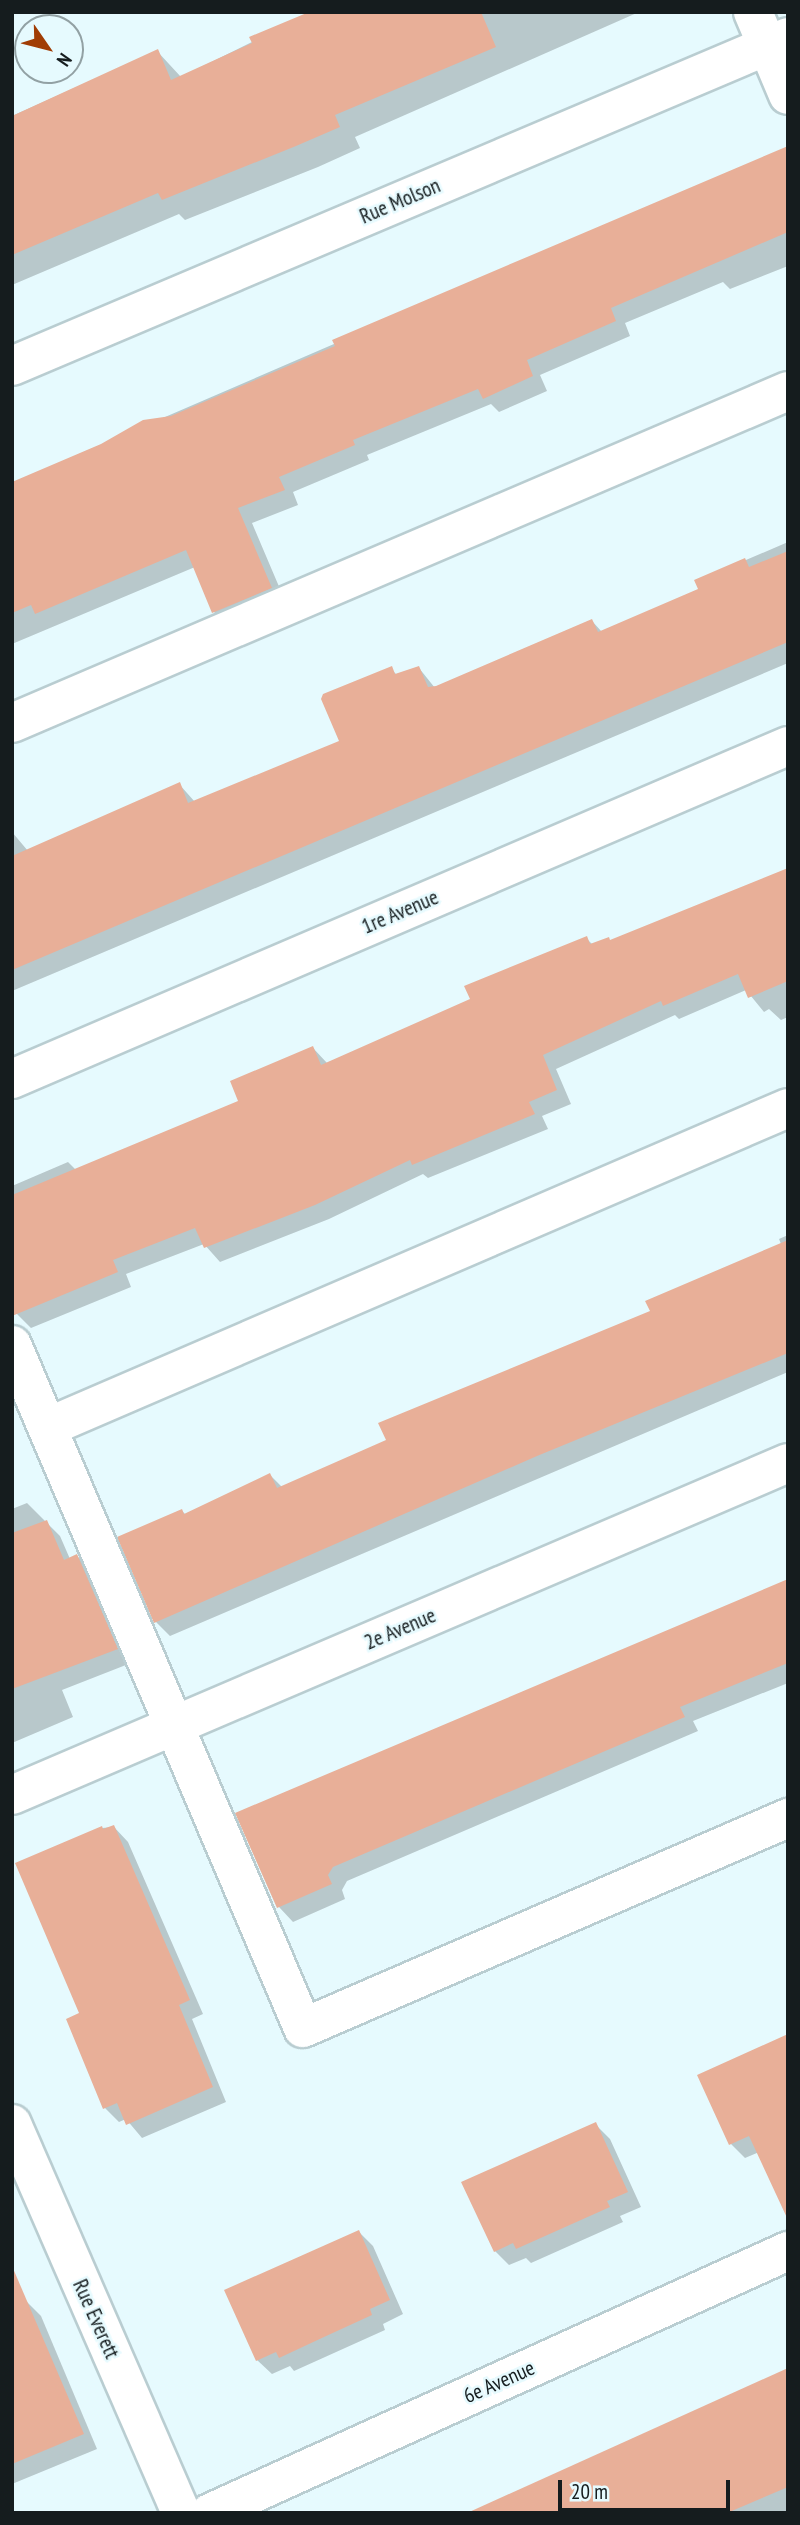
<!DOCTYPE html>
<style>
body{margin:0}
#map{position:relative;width:800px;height:2525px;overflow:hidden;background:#e6fafe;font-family:"PT Sans Narrow",sans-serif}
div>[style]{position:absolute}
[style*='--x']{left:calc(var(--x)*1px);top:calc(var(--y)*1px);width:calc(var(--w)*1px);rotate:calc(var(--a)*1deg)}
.shadow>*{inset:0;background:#0003}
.building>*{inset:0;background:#e8af98}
.roads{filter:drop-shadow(2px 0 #b9cdd1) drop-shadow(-2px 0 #b9cdd1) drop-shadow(0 2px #b9cdd1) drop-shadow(0 -2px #b9cdd1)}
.minor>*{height:38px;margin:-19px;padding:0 19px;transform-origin:19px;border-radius:19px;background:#fff}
span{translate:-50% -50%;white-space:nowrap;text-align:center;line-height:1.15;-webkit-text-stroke:5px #e6fafe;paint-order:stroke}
.street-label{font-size:21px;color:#151c1e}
.frame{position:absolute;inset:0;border:14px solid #151c1e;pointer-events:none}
.north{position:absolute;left:14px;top:14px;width:70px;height:70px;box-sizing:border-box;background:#e6fafe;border:2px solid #92a1a4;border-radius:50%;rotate:125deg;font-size:19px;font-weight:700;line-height:28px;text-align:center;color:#151c1e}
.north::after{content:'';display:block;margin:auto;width:24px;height:32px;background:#a03d05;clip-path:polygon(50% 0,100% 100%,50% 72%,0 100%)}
.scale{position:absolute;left:558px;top:2480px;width:172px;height:32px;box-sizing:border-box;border:4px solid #151c1e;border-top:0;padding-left:9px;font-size:21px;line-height:24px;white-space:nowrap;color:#151c1e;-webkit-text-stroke:5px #e6fafe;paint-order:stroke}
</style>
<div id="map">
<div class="shadow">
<div style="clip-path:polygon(313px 12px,639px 12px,355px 137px,360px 148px,318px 167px,185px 220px,179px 214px,12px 285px,12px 116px,157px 51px,181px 77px)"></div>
<div style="clip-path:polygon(788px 148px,788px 266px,730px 289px,723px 282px,625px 323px,630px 336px,540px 375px,547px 391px,499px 412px,491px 404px,367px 455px,369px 460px,293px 492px,298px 505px,252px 523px,286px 603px,229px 627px,214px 612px,195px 567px,12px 644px,12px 483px)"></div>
<div style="clip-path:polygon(788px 542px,788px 663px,12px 991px,12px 832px,28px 851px,179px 784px,195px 802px,341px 742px,391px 669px,397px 675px,419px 668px,435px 688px,592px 621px,602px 632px,700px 590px,697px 581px)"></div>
<div style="clip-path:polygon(788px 869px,788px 1017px,781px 1020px,769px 1009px,764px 1012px,746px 990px,679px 1019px,675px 1015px,556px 1069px,571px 1104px,542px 1116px,548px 1129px,428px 1178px,423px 1174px,329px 1219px,220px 1262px,204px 1244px,126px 1274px,131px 1287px,31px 1328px,17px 1314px,12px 1303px,12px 1186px,68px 1162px,76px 1170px,240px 1102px,313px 1048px,327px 1063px,472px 1000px,586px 938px,593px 945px,611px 942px)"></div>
<div style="clip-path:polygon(788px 1235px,788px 1372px,170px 1636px,156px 1622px,182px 1511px,186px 1515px,270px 1475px,283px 1488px,388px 1441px,652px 1312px,781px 1244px,779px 1239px)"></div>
<div style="clip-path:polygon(27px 1503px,60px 1536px,70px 1559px,77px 1556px,91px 1570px,131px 1663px,62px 1690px,73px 1717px,12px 1743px,12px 1509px)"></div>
<div style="clip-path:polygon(788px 1580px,788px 1683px,693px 1721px,698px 1731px,347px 1881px,342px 1890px,345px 1899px,293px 1922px,279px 1907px,237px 1813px)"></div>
<div style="clip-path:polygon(114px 1827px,128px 1842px,203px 2014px,192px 2019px,226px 2102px,142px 2138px,126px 2119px,119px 2122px,105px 2108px,81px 2014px,102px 1828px)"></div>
<div style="clip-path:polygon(788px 2036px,764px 2150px,745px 2158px,731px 2144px)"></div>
<div style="clip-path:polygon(595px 2124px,610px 2139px,641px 2207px,620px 2216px,623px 2222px,531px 2263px,526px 2258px,509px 2265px,495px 2251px)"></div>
<div style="clip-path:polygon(359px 2232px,373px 2246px,403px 2314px,383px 2324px,385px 2330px,294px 2371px,290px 2366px,272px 2374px,257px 2360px)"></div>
<div style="clip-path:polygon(26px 2301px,41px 2316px,97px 2449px,12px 2484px,12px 2307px)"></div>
<div style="clip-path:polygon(788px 2369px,788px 2513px,472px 2513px)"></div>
</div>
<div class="building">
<div style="clip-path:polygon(309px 12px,481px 12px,496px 47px,335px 115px,340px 127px,296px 146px,162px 200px,158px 193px,12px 255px,12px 116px,158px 49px,171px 80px,252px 43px,249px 37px)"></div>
<div style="clip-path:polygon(788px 146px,788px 232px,611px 308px,616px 321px,527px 360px,533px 376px,483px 399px,478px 389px,353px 440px,355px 445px,279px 477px,285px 490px,238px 508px,272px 588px,212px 613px,186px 550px,35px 614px,31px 605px,12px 613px,12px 482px,101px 444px,143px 420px,171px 416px,335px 346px,332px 340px)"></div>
<div style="clip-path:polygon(788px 551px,788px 642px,12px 970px,12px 856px,180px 782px,188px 803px,339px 741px,321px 699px,323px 694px,392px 666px,395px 674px,419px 666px,428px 687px,436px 686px,592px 619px,598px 632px,698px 589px,694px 580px,745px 558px,749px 567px)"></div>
<div style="clip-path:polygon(788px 868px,788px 981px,748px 998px,738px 974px,663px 1006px,661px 1001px,543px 1055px,557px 1090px,529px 1102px,535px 1114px,412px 1165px,410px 1160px,315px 1205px,204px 1248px,195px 1228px,113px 1260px,118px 1272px,12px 1316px,12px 1195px,238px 1101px,230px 1081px,313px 1046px,321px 1065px,470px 999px,464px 986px,587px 936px,590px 944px,609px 937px,610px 940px)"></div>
<div style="clip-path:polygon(788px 1240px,788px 1353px,537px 1456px,154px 1623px,117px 1537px,182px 1509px,184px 1514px,270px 1473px,277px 1488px,386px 1440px,378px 1423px,650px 1311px,645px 1301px)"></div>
<div style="clip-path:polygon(47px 1520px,64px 1560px,77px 1554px,118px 1649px,12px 1689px,12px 1533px)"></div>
<div style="clip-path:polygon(788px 1579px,788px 1663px,680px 1707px,685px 1717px,333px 1867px,328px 1875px,332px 1884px,277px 1908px,235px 1813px)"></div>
<div style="clip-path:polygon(114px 1825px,190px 2000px,179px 2005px,213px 2087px,126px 2125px,117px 2103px,103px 2109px,66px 2019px,79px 2013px,15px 1863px,102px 1826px,103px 1829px)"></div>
<div style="clip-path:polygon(788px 2034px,788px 2220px,749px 2136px,729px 2145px,697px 2075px)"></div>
<div style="clip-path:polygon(596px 2122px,628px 2192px,607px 2201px,610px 2207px,516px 2249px,513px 2243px,494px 2252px,461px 2182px)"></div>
<div style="clip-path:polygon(359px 2230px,390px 2300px,370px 2309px,372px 2315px,324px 2337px,279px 2358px,276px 2352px,256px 2361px,224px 2290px)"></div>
<div style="clip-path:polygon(12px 2266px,84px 2434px,12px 2464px)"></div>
<div style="clip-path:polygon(788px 2368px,788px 2487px,727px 2513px,467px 2513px)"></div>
</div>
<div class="roads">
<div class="minor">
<div style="--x:753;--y:12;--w:90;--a:67.1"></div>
<div style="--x:12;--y:366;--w:843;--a:-22.98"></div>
<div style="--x:12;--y:723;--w:844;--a:-23.16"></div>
<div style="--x:12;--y:1079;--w:844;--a:-23.23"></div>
<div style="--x:12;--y:1345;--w:742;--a:66.92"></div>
<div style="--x:303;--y:2028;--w:529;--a:-23.41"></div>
<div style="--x:48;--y:1427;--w:806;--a:-23.32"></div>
<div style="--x:12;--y:1795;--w:844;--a:-23.16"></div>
<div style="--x:12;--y:2124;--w:424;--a:66.5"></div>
<div style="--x:210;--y:2513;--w:635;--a:-24.38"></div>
</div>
</div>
<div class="street-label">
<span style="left:400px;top:201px;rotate:-23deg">Rue Molson</span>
<span style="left:400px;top:912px;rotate:-23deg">1re Avenue</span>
<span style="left:400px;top:1629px;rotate:-23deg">2e Avenue</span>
<span style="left:96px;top:2319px;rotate:66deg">Rue Everett</span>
<span style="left:499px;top:2382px;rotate:-24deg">6e Avenue</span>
</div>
<div class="frame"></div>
<div class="north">N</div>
<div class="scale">20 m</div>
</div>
